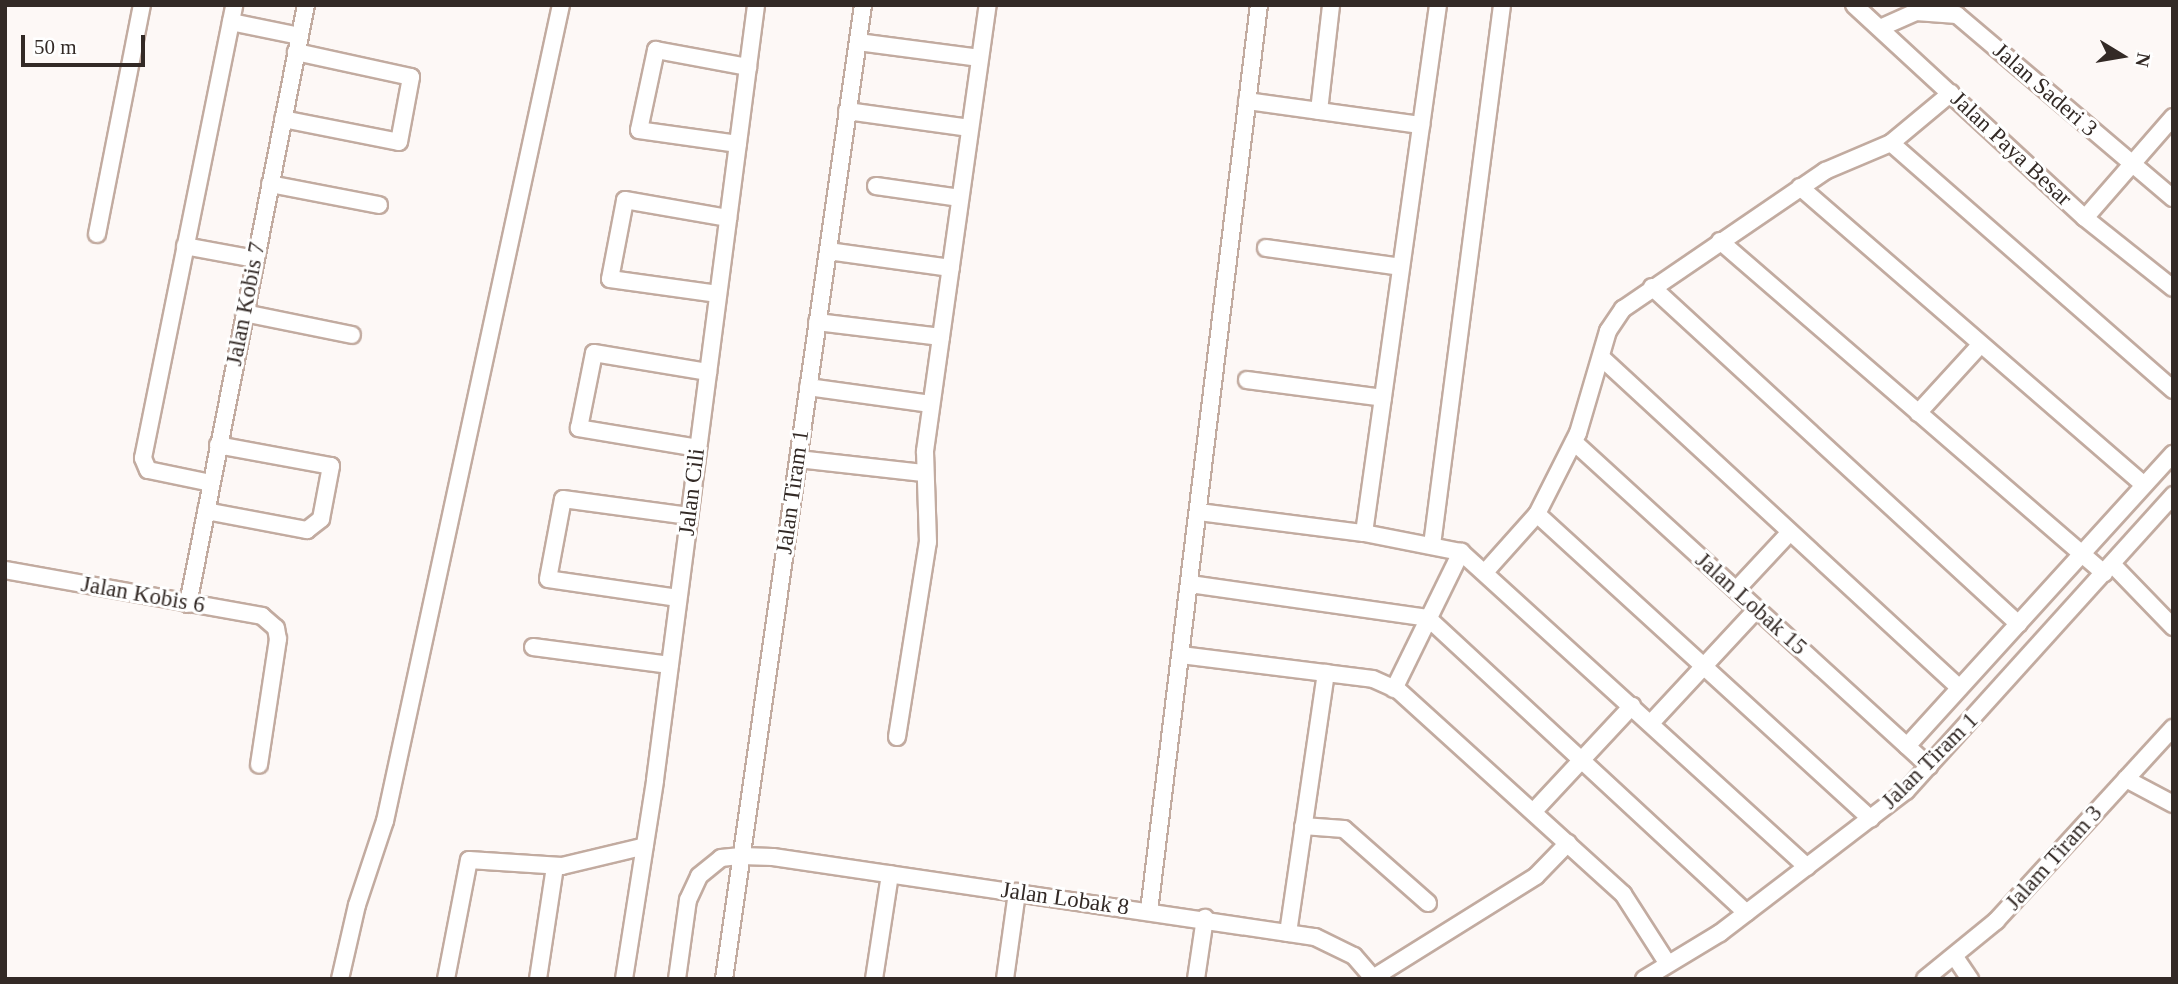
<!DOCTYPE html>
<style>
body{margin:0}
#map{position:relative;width:2178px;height:984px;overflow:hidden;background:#fdf8f6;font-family:"Times New Roman",serif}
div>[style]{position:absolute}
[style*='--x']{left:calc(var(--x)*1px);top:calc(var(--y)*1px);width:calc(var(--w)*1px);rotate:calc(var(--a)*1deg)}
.roads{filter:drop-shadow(2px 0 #c2aba0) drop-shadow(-2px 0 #c2aba0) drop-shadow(0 2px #c2aba0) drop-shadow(0 -2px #c2aba0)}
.minor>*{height:16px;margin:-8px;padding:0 8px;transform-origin:8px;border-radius:8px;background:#fff}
span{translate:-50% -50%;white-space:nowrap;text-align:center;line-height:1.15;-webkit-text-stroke:6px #fff;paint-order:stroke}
.street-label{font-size:23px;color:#332a26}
.frame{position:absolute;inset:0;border:7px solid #332a26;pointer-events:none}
.north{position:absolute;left:2087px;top:21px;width:70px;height:70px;-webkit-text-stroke:5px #fff;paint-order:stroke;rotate:101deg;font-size:19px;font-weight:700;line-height:28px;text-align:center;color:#332a26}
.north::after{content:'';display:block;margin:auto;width:24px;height:32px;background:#332a26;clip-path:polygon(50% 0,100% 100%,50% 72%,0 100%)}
.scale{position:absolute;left:21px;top:35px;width:124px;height:32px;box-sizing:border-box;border:4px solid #332a26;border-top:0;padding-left:9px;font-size:21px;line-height:24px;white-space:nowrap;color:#332a26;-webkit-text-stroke:5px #fff;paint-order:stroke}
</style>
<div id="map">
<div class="roads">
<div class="minor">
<div style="--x:1854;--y:5;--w:314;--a:42.7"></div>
<div style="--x:2085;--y:218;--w:112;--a:38.5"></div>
<div style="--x:231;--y:22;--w:70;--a:11.5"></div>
<div style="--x:1880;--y:28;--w:39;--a:-24"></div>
<div style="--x:1916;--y:12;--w:41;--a:4.2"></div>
<div style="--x:1957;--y:15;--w:283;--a:40.3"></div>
<div style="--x:858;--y:42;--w:123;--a:7.5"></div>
<div style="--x:1247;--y:101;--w:176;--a:7.9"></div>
<div style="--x:847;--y:111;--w:124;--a:7.9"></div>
<div style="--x:1319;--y:111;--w:107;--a:-83.5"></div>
<div style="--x:283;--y:119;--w:118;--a:11.2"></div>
<div style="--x:399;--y:142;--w:66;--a:-79.5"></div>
<div style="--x:411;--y:77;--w:118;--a:-167.7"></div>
<div style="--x:1891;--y:143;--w:375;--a:41.2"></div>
<div style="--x:738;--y:144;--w:100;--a:-172"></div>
<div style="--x:639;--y:130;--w:82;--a:-78"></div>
<div style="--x:656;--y:50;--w:94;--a:10.5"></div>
<div style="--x:270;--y:184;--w:111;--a:10.9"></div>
<div style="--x:876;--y:186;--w:85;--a:8.1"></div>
<div style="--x:1800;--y:187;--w:455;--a:40.9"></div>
<div style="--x:2085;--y:218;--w:134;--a:-48.9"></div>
<div style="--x:97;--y:234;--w:233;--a:-78.9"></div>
<div style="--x:1720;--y:241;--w:508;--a:40.85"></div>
<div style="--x:185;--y:246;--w:71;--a:10.5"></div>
<div style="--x:1266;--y:248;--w:136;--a:8"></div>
<div style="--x:828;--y:251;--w:124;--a:7.9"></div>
<div style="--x:1652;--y:287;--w:498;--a:42.6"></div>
<div style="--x:718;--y:294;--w:109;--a:-172.1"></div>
<div style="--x:610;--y:279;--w:80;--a:-79.2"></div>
<div style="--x:625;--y:200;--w:105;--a:9.9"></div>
<div style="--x:244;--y:313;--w:110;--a:11.5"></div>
<div style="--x:817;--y:322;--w:125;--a:6.9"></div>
<div style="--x:1603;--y:359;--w:485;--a:42.7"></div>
<div style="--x:1247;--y:380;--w:137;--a:7.5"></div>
<div style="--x:808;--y:387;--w:124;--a:7.9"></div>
<div style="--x:1918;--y:413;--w:93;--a:-47.6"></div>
<div style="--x:1574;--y:442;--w:481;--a:42.4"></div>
<div style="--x:698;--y:448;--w:121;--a:-170.5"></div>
<div style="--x:579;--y:428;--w:76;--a:-78.7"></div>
<div style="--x:594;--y:353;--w:116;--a:9.5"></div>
<div style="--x:798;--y:459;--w:126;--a:6.4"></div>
<div style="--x:211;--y:483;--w:64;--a:-168.3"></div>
<div style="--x:148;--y:470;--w:13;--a:-113"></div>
<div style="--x:143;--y:458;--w:462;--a:-78.6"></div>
<div style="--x:206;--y:511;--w:103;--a:10.7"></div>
<div style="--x:307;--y:530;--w:18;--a:-38"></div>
<div style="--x:321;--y:519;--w:54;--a:-79.3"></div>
<div style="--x:331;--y:466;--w:115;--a:-169.5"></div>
<div style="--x:1199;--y:512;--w:166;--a:7.3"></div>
<div style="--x:1364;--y:533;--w:99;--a:11.1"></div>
<div style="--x:1461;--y:552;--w:468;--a:42.3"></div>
<div style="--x:1537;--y:514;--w:452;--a:42.4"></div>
<div style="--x:1364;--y:533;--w:533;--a:-82.02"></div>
<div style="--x:1432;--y:545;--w:545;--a:-82.61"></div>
<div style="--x:2112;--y:564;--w:88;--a:45.9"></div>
<div style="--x:5;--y:570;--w:261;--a:10.1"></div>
<div style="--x:262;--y:616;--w:18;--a:41"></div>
<div style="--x:276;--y:628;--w:11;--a:80"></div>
<div style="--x:278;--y:639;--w:127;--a:98.6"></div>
<div style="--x:1486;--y:571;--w:76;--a:-48.2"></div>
<div style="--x:1537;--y:514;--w:91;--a:-63.2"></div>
<div style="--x:1578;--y:433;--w:106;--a:-73.6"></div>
<div style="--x:1608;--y:331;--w:27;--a:-56"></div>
<div style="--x:1623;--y:309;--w:245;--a:-34.3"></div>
<div style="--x:1825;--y:171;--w:72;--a:-23"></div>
<div style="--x:1891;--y:143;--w:78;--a:-39.8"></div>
<div style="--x:1190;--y:584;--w:240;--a:8.1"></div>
<div style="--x:1428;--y:618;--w:434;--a:42.8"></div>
<div style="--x:1736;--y:590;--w:79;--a:-47"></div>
<div style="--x:678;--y:598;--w:131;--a:-171.7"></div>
<div style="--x:548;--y:579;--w:81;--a:-79.4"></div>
<div style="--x:563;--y:499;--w:127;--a:7.7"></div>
<div style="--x:188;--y:604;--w:611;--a:-78.86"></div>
<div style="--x:533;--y:647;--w:138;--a:7.5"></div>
<div style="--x:1181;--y:655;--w:193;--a:7.1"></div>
<div style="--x:1373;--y:679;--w:27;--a:24"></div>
<div style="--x:1398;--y:690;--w:304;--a:42.2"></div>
<div style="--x:1623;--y:894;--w:83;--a:57.3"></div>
<div style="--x:1394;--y:689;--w:153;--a:-63.9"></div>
<div style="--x:1651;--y:723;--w:156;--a:-47.1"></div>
<div style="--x:897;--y:737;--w:197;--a:-81"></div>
<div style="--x:928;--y:542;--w:91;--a:-91.9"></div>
<div style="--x:925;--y:451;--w:450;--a:-82"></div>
<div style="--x:1907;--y:746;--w:395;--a:-47.7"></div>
<div style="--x:2126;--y:779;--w:53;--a:28"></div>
<div style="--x:1534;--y:811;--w:144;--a:-47"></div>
<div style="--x:1303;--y:826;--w:41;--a:4.2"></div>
<div style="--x:1344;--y:829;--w:112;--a:41.4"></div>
<div style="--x:1149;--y:911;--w:913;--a:-83.08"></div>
<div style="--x:1288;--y:933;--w:263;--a:-81.7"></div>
<div style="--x:1955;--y:957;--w:27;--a:56"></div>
<div style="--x:1373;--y:978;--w:192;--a:-32"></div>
<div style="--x:1536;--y:876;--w:46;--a:-45.9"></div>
<div style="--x:340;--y:979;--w:76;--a:-77.1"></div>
<div style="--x:357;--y:905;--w:89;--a:-71.6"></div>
<div style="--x:385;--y:821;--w:835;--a:-77.83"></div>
<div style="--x:446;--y:979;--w:121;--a:-79.1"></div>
<div style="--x:469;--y:860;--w:93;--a:3.7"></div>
<div style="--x:562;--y:866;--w:85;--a:-13.5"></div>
<div style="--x:538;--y:979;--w:114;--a:-81.4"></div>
<div style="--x:624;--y:979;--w:201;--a:-81.1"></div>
<div style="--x:655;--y:780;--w:782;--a:-82.57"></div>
<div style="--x:677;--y:979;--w:80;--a:-82.1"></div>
<div style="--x:688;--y:900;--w:26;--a:-65"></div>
<div style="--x:699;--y:876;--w:28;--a:-39"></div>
<div style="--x:721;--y:858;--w:20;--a:-6"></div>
<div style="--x:741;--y:856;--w:32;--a:2"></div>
<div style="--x:773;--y:857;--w:548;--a:8.4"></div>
<div style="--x:1315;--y:937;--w:43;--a:26"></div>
<div style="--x:1354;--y:956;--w:30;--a:49"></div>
<div style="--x:724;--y:979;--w:984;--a:-81.88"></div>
<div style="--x:874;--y:979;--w:106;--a:-81.3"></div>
<div style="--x:1005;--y:979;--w:88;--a:-82.1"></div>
<div style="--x:1196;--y:979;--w:62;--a:-81.6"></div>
<div style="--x:1644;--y:979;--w:89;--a:-31.2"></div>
<div style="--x:1720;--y:933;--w:234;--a:-37.4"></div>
<div style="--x:1906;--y:791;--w:399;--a:-47.9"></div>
<div style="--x:1925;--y:979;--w:92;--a:-39.2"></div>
<div style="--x:1996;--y:921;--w:262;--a:-47.5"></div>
</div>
</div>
<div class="street-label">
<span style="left:2045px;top:90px;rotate:41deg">Jalan Saderi 3</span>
<span style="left:2011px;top:149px;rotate:43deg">Jalan Paya Besar</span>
<span style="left:246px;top:304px;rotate:-79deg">Jalan Kobis 7</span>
<span style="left:692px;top:492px;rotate:-83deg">Jalan Cili</span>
<span style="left:793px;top:492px;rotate:-82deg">Jalan Tiram 1</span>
<span style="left:143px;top:595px;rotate:10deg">Jalan Kobis 6</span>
<span style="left:1751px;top:604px;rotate:42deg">Jalan Lobak 15</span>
<span style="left:1930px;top:761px;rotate:-45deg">Jalan Tiram 1</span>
<span style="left:2054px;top:858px;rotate:-48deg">Jalam Tiram 3</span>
<span style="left:1065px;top:899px;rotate:8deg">Jalan Lobak 8</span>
</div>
<div class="frame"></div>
<div class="north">N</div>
<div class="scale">50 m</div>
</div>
